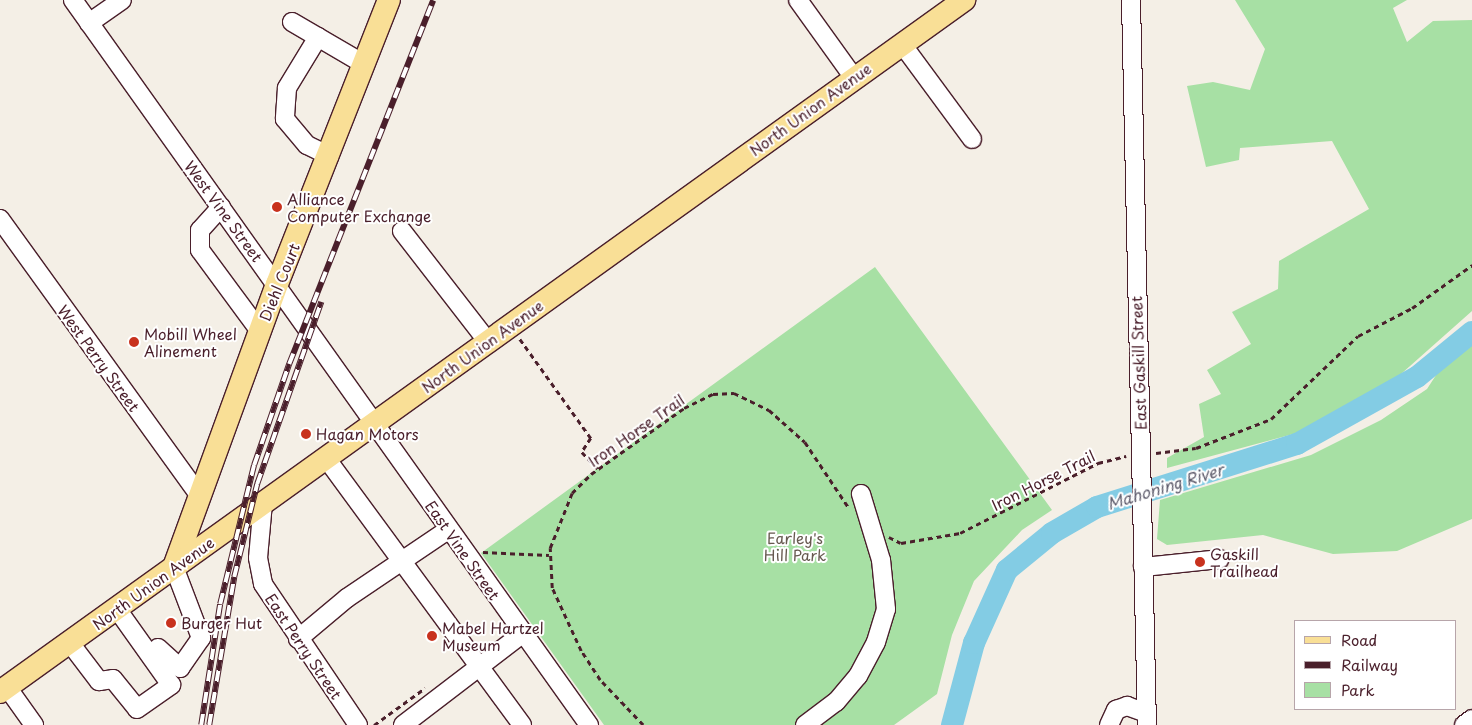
<!DOCTYPE html>
<style>
body{margin:0}
#map{position:relative;width:1472px;height:725px;overflow:hidden;background:#f4efe6;font-family:"Playpen Sans",sans-serif}
div>[style]{position:absolute}
[style*='--x']{left:calc(var(--x)*1px);top:calc(var(--y)*1px);width:calc(var(--w)*1px);rotate:calc(var(--a)*1deg)}
.green>*{inset:0;background:#a7e0a4}
.river>*{height:22px;margin:-11px;padding:0 11px;transform-origin:11px;border-radius:11px;background:#83cce4}
.path>*{height:2.5px;margin-top:-1.25px;transform-origin:0;background:repeating-linear-gradient(90deg,#4a1f2b 0 5px,transparent 0 9px)}
.roads{filter:drop-shadow(1px 0 #4a1f2b) drop-shadow(-1px 0 #4a1f2b) drop-shadow(0 1px #4a1f2b) drop-shadow(0 -1px #4a1f2b)}
.minor>*{height:18px;margin:-9px;padding:0 9px;transform-origin:9px;border-radius:9px;background:#fff}
.major>*{height:22px;margin:-11px;padding:0 11px;transform-origin:11px;border-radius:11px;background:#f9df96}
.rail>*{height:5.5px;margin-top:-2.75px;transform-origin:0;background:repeating-linear-gradient(90deg,#fff 0 11px,#4a1f2b 0 22px);box-sizing:border-box;border-block:1px solid #4a1f2b}
.dots>*{width:14px;height:14px;translate:-50% -50%;box-sizing:border-box;border:2px solid #fff;border-radius:50%}
span{translate:-50% -50%;white-space:nowrap;text-align:center;line-height:1.15;-webkit-text-stroke:4px #fff;paint-order:stroke}
.street-label{font-size:15px;color:#4a1f2b}
.poi-label{font-size:15px;color:#4a1f2b}
.left{translate:0 -50%;text-align:left}
.park-label{font-size:15px;color:#66594f}
.water-label{font-size:16px;color:#5e5c6c;font-style:italic}
.legend{position:absolute;left:1294px;top:620px;width:162px;height:90px;box-sizing:border-box;background:#fff;border:1px solid #b7a5aa;margin:0;padding:6px 9px;list-style:none;font-size:15px;color:#4a1f2b}
.legend li{display:flex;align-items:center;gap:10px;height:25px}
.legend b{width:25px;border:1px solid #b7a5aa}
</style>
<div id="map">
<div class="green">
<div style="clip-path:polygon(1235px 0,1407px 0,1393px 8px,1407px 42px,1433px 21px,1472px 20px,1472px 311px,1392px 382px,1312px 429px,1167px 468px,1167px 458px,1204px 437px,1199px 404px,1221px 394px,1207px 370px,1251px 344px,1232px 312px,1278px 289px,1279px 261px,1369px 209px,1332px 141px,1240px 148px,1239px 160px,1206px 167px,1187px 86px,1213px 82px,1250px 90px,1265px 49px)"></div>
<div style="clip-path:polygon(875px 267px,1052px 510px,1022px 530px,974px 581px,952px 635px,937px 694px,894px 725px,604px 725px,481px 553px)"></div>
<div style="clip-path:polygon(1472px 343px,1472px 519px,1397px 551px,1333px 554px,1263px 535px,1167px 545px,1157px 539px,1160px 500px,1311px 455px,1381px 420px,1427px 389px,1440px 369px)"></div>
</div>
<div class="river">
<div style="--x:952;--y:725;--w:85;--a:-75"></div>
<div style="--x:974;--y:643;--w:80;--a:-65.7"></div>
<div style="--x:1007;--y:570;--w:58;--a:-39.4"></div>
<div style="--x:1052;--y:533;--w:52;--a:-30"></div>
<div style="--x:1097;--y:507;--w:210;--a:-17.5"></div>
<div style="--x:1297;--y:444;--w:137;--a:-29.2"></div>
<div style="--x:1417;--y:377;--w:71;--a:-39.3"></div>
</div>
<div class="path">
<div style="--x:520;--y:339;--w:122;--a:54.4"></div>
<div style="--x:591;--y:438;--w:17;--a:123"></div>
<div style="--x:582;--y:452;--w:23;--a:47"></div>
<div style="--x:1156;--y:453;--w:40;--a:-7.1"></div>
<div style="--x:1196;--y:448;--w:80;--a:-21.1"></div>
<div style="--x:1271;--y:419;--w:120;--a:-43.7"></div>
<div style="--x:1358;--y:336;--w:61;--a:-27.4"></div>
<div style="--x:1412;--y:308;--w:74;--a:-35.6"></div>
<div style="--x:889;--y:537;--w:13;--a:27"></div>
<div style="--x:901;--y:543;--w:60;--a:-9.6"></div>
<div style="--x:960;--y:533;--w:155;--a:-26.9"></div>
<div style="--x:1098;--y:463;--w:29;--a:-14"></div>
<div style="--x:483;--y:552;--w:66;--a:2.6"></div>
<div style="--x:374;--y:725;--w:63;--a:-36"></div>
<div style="--x:643;--y:725;--w:62;--a:-133.7"></div>
<div style="--x:600;--y:680;--w:35;--a:-123"></div>
<div style="--x:581;--y:651;--w:69;--a:-114.7"></div>
<div style="--x:552;--y:588;--w:40;--a:-92.9"></div>
<div style="--x:550;--y:548;--w:59;--a:-68.2"></div>
<div style="--x:572;--y:493;--w:27;--a:-45"></div>
<div style="--x:591;--y:474;--w:114;--a:-35.4"></div>
<div style="--x:684;--y:408;--w:32;--a:-26"></div>
<div style="--x:713;--y:394;--w:21;--a:-3"></div>
<div style="--x:734;--y:393;--w:39;--a:26"></div>
<div style="--x:769;--y:410;--w:48;--a:41.6"></div>
<div style="--x:805;--y:442;--w:79;--a:56.3"></div>
</div>
<div class="roads">
<div class="minor">
<div style="--x:73;--y:0;--w:890;--a:54.56"></div>
<div style="--x:798;--y:0;--w:96;--a:54.3"></div>
<div style="--x:1131;--y:0;--w:725;--a:88.74"></div>
<div style="--x:292;--y:22;--w:83;--a:30.3"></div>
<div style="--x:89;--y:23;--w:40;--a:-34.9"></div>
<div style="--x:318;--y:37;--w:60;--a:121.3"></div>
<div style="--x:287;--y:88;--w:31;--a:94"></div>
<div style="--x:285;--y:119;--w:34;--a:50"></div>
<div style="--x:307;--y:145;--w:25;--a:26"></div>
<div style="--x:902;--y:44;--w:118;--a:53.6"></div>
<div style="--x:221;--y:207;--w:31;--a:132"></div>
<div style="--x:200;--y:230;--w:20;--a:90"></div>
<div style="--x:200;--y:250;--w:99;--a:53.6"></div>
<div style="--x:0;--y:219;--w:340;--a:54.2"></div>
<div style="--x:402;--y:231;--w:140;--a:52.2"></div>
<div style="--x:326;--y:458;--w:331;--a:53.7"></div>
<div style="--x:263;--y:503;--w:55;--a:95.2"></div>
<div style="--x:258;--y:558;--w:26;--a:79"></div>
<div style="--x:263;--y:584;--w:170;--a:56"></div>
<div style="--x:1143;--y:567;--w:77;--a:-5.9"></div>
<div style="--x:298;--y:639;--w:64;--a:-39.9"></div>
<div style="--x:347;--y:598;--w:122;--a:-34"></div>
<div style="--x:70;--y:643;--w:48;--a:52.7"></div>
<div style="--x:99;--y:681;--w:14;--a:-8"></div>
<div style="--x:113;--y:679;--w:38;--a:51"></div>
<div style="--x:137;--y:709;--w:42;--a:-35.2"></div>
<div style="--x:171;--y:685;--w:93;--a:-125.4"></div>
<div style="--x:158;--y:648;--w:30;--a:42"></div>
<div style="--x:180;--y:668;--w:37;--a:-55"></div>
<div style="--x:201;--y:638;--w:76;--a:-110.8"></div>
<div style="--x:7;--y:687;--w:47;--a:54.6"></div>
<div style="--x:403;--y:725;--w:150;--a:-37.4"></div>
<div style="--x:805;--y:725;--w:39;--a:-37"></div>
<div style="--x:836;--y:702;--w:34;--a:-50"></div>
<div style="--x:858;--y:676;--w:38;--a:-62"></div>
<div style="--x:876;--y:642;--w:34;--a:-73"></div>
<div style="--x:886;--y:609;--w:49;--a:-95.8"></div>
<div style="--x:881;--y:560;--w:69;--a:-106.9"></div>
<div style="--x:1109;--y:725;--w:17;--a:-65"></div>
<div style="--x:1116;--y:710;--w:12;--a:-20"></div>
<div style="--x:1127;--y:706;--w:20;--a:20"></div>
<div style="--x:1464;--y:725;--w:10;--a:-37"></div>
</div>
<div class="major">
<div style="--x:174;--y:567;--w:301;--a:-70"></div>
<div style="--x:277;--y:284;--w:305;--a:-68.5"></div>
<div style="--x:0;--y:692;--w:1187;--a:-35.67"></div>
</div>
</div>
<div class="rail">
<div style="--x:201;--y:725;--w:122;--a:-81.1"></div>
<div style="--x:220;--y:604;--w:143;--a:-76.3"></div>
<div style="--x:254;--y:465;--w:107;--a:-70.9"></div>
<div style="--x:289;--y:364;--w:391;--a:-68.4"></div>
<div style="--x:209;--y:725;--w:150;--a:-80.4"></div>
<div style="--x:234;--y:577;--w:96;--a:-76.1"></div>
<div style="--x:257;--y:484;--w:193;--a:-70.6"></div>
</div>
<div class="dots">
<div style="left:277px;top:207px;background:#c8321e"></div>
<div style="left:134px;top:342px;background:#c8321e"></div>
<div style="left:306px;top:434px;background:#c8321e"></div>
<div style="left:1200px;top:562px;background:#c8321e"></div>
<div style="left:171px;top:623px;background:#c8321e"></div>
<div style="left:432px;top:636px;background:#c8321e"></div>
</div>
<div class="street-label">
<span style="left:810px;top:109px;rotate:-36deg">North Union Avenue</span>
<span style="left:224px;top:211px;rotate:54deg">West Vine Street</span>
<span style="left:279px;top:282px;rotate:-68deg">Diehl Court</span>
<span style="left:482px;top:346px;rotate:-36deg">North Union Avenue</span>
<span style="left:99px;top:358px;rotate:54deg">West Perry Street</span>
<span style="left:1138px;top:363px;rotate:-92deg">East Gaskill Street</span>
<span style="left:636px;top:430px;rotate:-35deg">Iron Horse Trail</span>
<span style="left:1043px;top:480px;rotate:-27deg">Iron Horse Trail</span>
<span style="left:463px;top:550px;rotate:55deg">East Vine Street</span>
<span style="left:153px;top:583px;rotate:-36deg">North Union Avenue</span>
<span style="left:304px;top:646px;rotate:56deg">East Perry Street</span>
</div>
<div class="poi-label">
<span class="left" style="left:287px;top:207px">Alliance<br>Computer Exchange</span>
<span class="left" style="left:144px;top:342px">Mobill Wheel<br>Alinement</span>
<span class="left" style="left:316px;top:434px">Hagan Motors</span>
<span class="left" style="left:1210px;top:562px">Gaskill<br>Trailhead</span>
<span class="left" style="left:181px;top:623px">Burger Hut</span>
<span class="left" style="left:442px;top:636px">Mabel Hartzel<br>Museum</span>
</div>
<div class="park-label">
<span style="left:795px;top:546px">Earley's<br>Hill Park</span>
</div>
<div class="water-label">
<span style="left:1165px;top:486px;rotate:-17deg">Mahoning River</span>
</div>
<ul class="legend">
<li><b style="height:6px;background:#f9df96"></b>Road</li>
<li><b style="height:6px;background:#4a1f2b"></b>Railway</li>
<li><b style="height:14px;background:#a7e0a4"></b>Park</li>
</ul>
</div>
